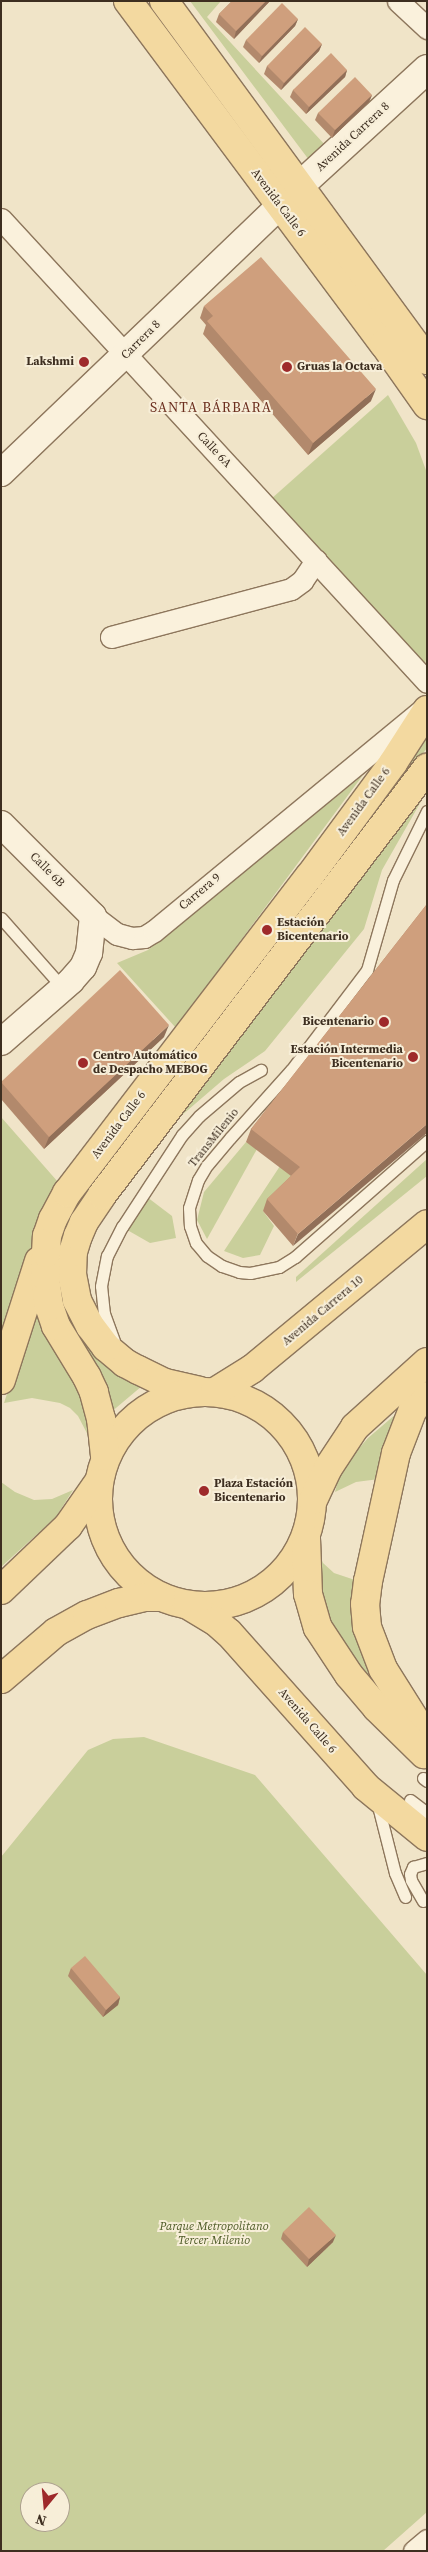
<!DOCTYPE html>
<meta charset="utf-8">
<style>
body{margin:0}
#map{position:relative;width:428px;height:2552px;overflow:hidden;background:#f0e4c8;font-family:"Source Serif 4",serif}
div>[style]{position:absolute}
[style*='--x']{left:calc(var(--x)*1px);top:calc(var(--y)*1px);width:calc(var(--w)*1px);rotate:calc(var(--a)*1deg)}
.green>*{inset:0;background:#c9cf9b}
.roads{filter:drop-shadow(1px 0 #8d765c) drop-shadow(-1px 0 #8d765c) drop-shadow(0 1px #8d765c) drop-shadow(0 -1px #8d765c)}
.service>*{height:11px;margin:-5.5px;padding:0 5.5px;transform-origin:5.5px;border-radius:5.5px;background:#faf1dc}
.minor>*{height:21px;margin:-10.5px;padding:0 10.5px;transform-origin:10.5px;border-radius:10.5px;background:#faf1dc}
.tertiary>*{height:26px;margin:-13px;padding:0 13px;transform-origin:13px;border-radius:13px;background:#faf1dc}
.secondary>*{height:28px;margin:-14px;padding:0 14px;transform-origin:14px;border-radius:14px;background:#faf1dc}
.primary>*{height:28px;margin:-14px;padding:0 14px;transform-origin:14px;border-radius:14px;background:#f3d9a0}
.primary>.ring{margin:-14px;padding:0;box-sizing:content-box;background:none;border:28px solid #f3d9a0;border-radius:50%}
.wall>*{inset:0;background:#b2896c}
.shaded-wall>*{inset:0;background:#916f58}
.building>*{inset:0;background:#cf9f7d}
.dots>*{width:14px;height:14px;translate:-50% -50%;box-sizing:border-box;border:2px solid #f7eed8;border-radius:50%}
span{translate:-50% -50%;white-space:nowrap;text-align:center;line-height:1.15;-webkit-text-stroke:4px #f7eed8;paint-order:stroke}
.street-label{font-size:12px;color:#3d2e20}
.poi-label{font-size:12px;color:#3d2e20;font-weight:700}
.right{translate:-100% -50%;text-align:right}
.left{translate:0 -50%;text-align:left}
.park-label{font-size:12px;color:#4d5a26;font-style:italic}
.neighbourhood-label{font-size:14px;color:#6b2e1e;letter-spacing:1px}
.frame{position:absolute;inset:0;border:2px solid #3d2e20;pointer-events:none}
.north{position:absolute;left:20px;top:2482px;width:50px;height:50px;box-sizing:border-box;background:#f7eed8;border:1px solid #ada18e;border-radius:50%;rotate:197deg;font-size:14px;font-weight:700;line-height:20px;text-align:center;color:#3d2e20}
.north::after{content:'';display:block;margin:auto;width:18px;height:22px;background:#9e2a2b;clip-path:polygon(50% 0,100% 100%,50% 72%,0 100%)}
</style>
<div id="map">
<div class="green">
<div style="clip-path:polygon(190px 1px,221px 1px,207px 17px,326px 146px,309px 160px)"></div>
<div style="clip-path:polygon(388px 395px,416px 443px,427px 473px,427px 654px,424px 670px,271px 499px)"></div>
<div style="clip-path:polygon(427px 732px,427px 748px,362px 835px,62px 1273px,142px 1386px,110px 1413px,59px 1308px,56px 1246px,67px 1215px)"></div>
<div style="clip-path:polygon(363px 775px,176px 1028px,117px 963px,148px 950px)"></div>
<div style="clip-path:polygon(427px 791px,382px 870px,364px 929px,265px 1051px,224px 1079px,167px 1128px)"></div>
<div style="clip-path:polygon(1px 1117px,58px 1182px,36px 1234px,1px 1338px)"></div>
<div style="clip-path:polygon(246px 1142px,257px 1149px,207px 1239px,197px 1220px,204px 1192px)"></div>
<div style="clip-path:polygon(427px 1159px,427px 1176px,296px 1282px,296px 1277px)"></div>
<div style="clip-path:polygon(280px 1166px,295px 1179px,263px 1211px,274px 1226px,260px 1255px,243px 1258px,224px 1251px)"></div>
<div style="clip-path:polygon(143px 1194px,172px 1216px,176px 1238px,150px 1243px,122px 1227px)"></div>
<div style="clip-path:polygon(36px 1305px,82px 1392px,90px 1439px,78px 1416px,70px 1408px,60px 1403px,32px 1398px,4px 1403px)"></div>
<div style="clip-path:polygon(396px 1414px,379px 1479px,356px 1482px,335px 1492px,338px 1480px,349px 1460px,368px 1438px)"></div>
<div style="clip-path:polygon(1px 1482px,15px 1492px,34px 1500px,52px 1499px,73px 1490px,56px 1517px,1px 1567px)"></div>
<div style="clip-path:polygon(319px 1553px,323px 1563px,334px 1573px,355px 1580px,356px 1632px,373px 1679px,346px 1651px,327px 1622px,319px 1582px)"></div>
<div style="clip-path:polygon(evenodd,144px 1737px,255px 1775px,427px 1975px,427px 2512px,383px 2551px,1px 2551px,1px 1857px,88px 1750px,113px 1739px,144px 1737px,30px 2492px,60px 2492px,60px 2522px,30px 2522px,30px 2492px)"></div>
</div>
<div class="roads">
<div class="service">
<div style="--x:427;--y:811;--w:77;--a:116.2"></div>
<div style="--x:393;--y:880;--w:94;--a:106.1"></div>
<div style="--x:367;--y:970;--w:126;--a:127.2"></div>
<div style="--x:291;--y:1070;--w:91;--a:131.9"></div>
<div style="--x:230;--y:1138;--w:35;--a:130"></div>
<div style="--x:207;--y:1165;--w:17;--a:121"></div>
<div style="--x:198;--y:1180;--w:29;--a:108"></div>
<div style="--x:189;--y:1208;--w:18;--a:87"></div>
<div style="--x:190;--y:1226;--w:18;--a:71"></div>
<div style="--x:196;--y:1243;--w:17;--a:50"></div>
<div style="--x:207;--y:1256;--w:18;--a:34"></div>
<div style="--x:222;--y:1266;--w:18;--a:19"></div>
<div style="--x:239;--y:1272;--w:11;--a:5"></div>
<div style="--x:250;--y:1273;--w:30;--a:-12"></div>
<div style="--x:279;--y:1267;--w:19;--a:-32"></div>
<div style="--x:295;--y:1257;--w:176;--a:-41.3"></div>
<div style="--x:1;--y:918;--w:94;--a:48.5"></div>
<div style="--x:114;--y:1341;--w:29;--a:-110"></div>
<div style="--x:104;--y:1314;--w:28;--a:-96"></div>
<div style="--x:101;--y:1286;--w:31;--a:-79"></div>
<div style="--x:107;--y:1256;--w:33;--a:-63"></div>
<div style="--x:122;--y:1227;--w:110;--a:-56.9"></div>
<div style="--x:182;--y:1135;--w:25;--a:-48"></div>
<div style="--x:199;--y:1116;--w:52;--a:-40.4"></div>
<div style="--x:239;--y:1082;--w:25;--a:-29"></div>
<div style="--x:423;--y:1778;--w:5;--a:37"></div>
<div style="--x:410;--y:1800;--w:21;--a:37"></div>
<div style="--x:377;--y:1802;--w:73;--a:75.8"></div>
<div style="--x:395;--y:1873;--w:26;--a:67"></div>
<div style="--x:423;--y:1901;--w:24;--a:-120"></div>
<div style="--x:411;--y:1880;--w:6;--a:-99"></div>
<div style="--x:410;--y:1874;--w:8;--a:-67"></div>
<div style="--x:413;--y:1867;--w:15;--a:-16"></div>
</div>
<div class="minor">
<div style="--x:398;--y:1;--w:40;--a:43"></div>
<div style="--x:1;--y:219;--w:629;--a:47.38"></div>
<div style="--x:111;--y:637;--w:186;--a:-14.9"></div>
<div style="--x:291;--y:589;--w:14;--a:-36"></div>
<div style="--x:302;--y:581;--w:25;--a:-56"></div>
<div style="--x:93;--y:916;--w:30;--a:37"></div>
<div style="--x:117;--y:934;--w:16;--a:15"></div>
<div style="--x:132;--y:938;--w:12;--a:-5"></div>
<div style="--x:144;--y:937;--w:12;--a:-31"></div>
<div style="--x:154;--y:931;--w:349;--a:-39.5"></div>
<div style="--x:414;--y:2551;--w:17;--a:-40"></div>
</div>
<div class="tertiary">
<div style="--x:1;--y:473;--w:387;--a:-43.8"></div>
<div style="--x:1;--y:824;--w:130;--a:45"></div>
<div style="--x:93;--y:916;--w:37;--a:96"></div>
<div style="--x:89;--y:953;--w:15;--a:113"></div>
<div style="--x:83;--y:967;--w:18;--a:131"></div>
<div style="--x:71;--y:981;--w:93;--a:138.9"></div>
</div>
<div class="secondary">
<div style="--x:282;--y:202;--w:197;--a:-42.5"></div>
</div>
<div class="primary">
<div style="--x:128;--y:1;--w:428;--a:53.3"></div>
<div style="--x:384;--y:344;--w:75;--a:54.8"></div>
<div style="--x:164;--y:1;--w:445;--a:53.8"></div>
<div style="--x:1;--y:1380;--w:125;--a:-72.3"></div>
<div style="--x:200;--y:1391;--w:36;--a:-167"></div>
<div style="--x:165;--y:1383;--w:30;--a:-154"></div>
<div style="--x:138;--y:1370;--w:15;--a:-152"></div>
<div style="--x:125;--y:1363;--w:25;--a:-140"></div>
<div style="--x:106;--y:1347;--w:26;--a:-127"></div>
<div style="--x:90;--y:1326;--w:29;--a:-117"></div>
<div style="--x:77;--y:1300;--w:25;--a:-101"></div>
<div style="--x:72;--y:1275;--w:23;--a:-88"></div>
<div style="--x:73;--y:1252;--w:17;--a:-73"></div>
<div style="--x:78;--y:1236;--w:15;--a:-67"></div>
<div style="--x:84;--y:1222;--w:32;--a:-56"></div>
<div style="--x:102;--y:1195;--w:537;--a:-52.72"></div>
<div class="ring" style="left:98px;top:1392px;width:186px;height:186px"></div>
<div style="--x:215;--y:1392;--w:44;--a:-31.9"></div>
<div style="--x:252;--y:1369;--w:227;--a:-39.6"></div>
<div style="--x:427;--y:1396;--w:19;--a:137"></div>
<div style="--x:413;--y:1409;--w:47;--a:111.1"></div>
<div style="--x:396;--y:1453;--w:131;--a:102.3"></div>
<div style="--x:368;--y:1581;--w:23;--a:97"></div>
<div style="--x:365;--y:1604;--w:23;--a:85"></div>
<div style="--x:367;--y:1627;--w:45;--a:69.1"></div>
<div style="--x:383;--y:1669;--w:83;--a:57.8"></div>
<div style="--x:105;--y:1456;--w:37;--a:-96"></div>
<div style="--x:101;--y:1419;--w:28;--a:-105"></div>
<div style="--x:94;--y:1392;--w:17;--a:-115"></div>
<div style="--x:87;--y:1377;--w:60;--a:-121.3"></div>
<div style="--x:56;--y:1326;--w:21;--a:-109"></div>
<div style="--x:49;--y:1306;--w:30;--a:-98"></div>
<div style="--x:45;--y:1276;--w:23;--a:-88"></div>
<div style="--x:46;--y:1253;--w:17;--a:-87"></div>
<div style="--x:47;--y:1236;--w:18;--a:-71"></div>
<div style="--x:53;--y:1219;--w:30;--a:-62"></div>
<div style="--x:67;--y:1193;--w:398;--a:-52.6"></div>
<div style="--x:309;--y:877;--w:142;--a:-53.6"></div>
<div style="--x:393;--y:763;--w:63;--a:-57.3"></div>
<div style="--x:313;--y:1500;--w:35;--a:-65"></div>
<div style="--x:328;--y:1468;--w:49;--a:-56.6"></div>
<div style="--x:355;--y:1427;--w:97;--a:-42.1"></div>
<div style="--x:306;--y:1538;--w:56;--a:88"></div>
<div style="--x:308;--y:1594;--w:35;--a:74"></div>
<div style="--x:318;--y:1628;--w:56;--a:56.6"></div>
<div style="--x:349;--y:1675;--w:43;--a:49.7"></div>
<div style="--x:377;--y:1708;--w:66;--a:44.4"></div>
<div style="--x:1;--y:1590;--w:93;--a:-43.7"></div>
<div style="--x:68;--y:1526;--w:52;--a:-55.1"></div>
<div style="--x:188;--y:1605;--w:31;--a:31"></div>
<div style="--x:215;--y:1621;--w:18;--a:41"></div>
<div style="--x:229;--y:1633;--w:206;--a:48.3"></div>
<div style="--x:366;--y:1787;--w:79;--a:39.3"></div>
<div style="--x:1;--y:1679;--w:72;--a:-40.5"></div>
<div style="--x:56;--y:1632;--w:35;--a:-29"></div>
<div style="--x:87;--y:1615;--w:34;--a:-21"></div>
<div style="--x:119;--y:1603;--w:27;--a:-13"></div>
<div style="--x:145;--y:1597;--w:16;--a:0"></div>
</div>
</div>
<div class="wall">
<div style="clip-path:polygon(232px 1px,270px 1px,234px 39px,216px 22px,219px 14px)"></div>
<div style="clip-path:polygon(298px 19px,295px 26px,259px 63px,243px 47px,246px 40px)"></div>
<div style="clip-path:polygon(322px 44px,319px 51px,281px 90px,264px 74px,267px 66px)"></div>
<div style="clip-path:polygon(347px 70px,345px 77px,306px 114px,290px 97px,293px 90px)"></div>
<div style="clip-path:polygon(372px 95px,369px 102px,332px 138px,315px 120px,318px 113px)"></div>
<div style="clip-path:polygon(204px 306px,371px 401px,308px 455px,203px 334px,206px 325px,200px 318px)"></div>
<div style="clip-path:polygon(427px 904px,293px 1246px,263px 1211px,267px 1199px,291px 1176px,246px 1142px,251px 1129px)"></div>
<div style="clip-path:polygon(164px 1037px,44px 1149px,1px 1099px,1px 1082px)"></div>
<div style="clip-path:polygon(71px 1968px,120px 1997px,118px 2005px,103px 2017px,68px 1976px)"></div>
<div style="clip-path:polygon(283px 2232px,333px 2242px,307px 2267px,281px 2239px)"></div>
</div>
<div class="shaded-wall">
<div style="clip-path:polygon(266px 1px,270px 1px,234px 39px,236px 31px)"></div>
<div style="clip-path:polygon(298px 19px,295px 26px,259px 63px,262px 56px)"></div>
<div style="clip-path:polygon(322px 44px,319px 51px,281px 90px,284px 83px)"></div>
<div style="clip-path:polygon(347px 70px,345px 77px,306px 114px,309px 107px)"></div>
<div style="clip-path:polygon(372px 95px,369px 102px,332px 138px,335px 130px)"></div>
<div style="clip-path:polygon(376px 389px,371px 401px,308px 455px,313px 443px)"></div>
<div style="clip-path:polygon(169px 1025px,164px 1037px,44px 1149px,49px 1137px)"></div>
<div style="clip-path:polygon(427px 1124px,427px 1133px,293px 1246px,298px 1234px)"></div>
<div style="clip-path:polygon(120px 1997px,118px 2005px,103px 2017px,106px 2010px)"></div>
<div style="clip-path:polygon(336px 2235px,333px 2242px,307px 2267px,309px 2259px)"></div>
</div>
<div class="building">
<div style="clip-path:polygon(232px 1px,266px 1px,236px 31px,219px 14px)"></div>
<div style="clip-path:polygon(282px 3px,298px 19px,262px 56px,246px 40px)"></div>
<div style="clip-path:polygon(305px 27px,322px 44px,284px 83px,267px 66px)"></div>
<div style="clip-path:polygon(331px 53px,347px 70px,309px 107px,293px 90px)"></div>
<div style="clip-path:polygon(355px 77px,372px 95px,335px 130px,318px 113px)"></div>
<div style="clip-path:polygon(261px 257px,376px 389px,313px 443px,207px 321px,213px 316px,204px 306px)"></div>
<div style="clip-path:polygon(427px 904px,427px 1124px,298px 1234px,267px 1199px,300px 1167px,251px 1129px)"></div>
<div style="clip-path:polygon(120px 970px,169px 1025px,49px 1137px,1px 1082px)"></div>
<div style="clip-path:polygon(85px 1956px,120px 1997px,106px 2010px,71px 1968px)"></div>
<div style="clip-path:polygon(309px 2207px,336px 2235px,309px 2259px,283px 2232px)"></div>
</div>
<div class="dots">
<div style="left:84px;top:362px;background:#9e2a2b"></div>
<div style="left:287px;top:367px;background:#9e2a2b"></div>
<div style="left:267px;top:930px;background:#9e2a2b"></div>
<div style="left:384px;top:1022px;background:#9e2a2b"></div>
<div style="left:413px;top:1057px;background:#9e2a2b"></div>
<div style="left:83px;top:1063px;background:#9e2a2b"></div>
<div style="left:204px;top:1491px;background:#9e2a2b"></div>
</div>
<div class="street-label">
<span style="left:353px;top:137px;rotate:-43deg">Avenida Carrera 8</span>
<span style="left:278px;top:203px;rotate:53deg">Avenida Calle 6</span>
<span style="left:141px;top:340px;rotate:-45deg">Carrera 8</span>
<span style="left:214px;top:450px;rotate:47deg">Calle 6A</span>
<span style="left:364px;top:802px;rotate:-54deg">Avenida Calle 6</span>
<span style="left:47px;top:870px;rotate:45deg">Calle 6B</span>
<span style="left:200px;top:892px;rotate:-40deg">Carrera 9</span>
<span style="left:119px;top:1125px;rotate:-53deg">Avenida Calle 6</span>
<span style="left:214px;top:1138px;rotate:-51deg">TransMilenio</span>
<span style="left:323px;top:1311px;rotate:-40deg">Avenida Carrera 10</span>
<span style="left:307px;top:1721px;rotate:49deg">Avenida Calle 6</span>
</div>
<div class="poi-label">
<span class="right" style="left:74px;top:362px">Lakshmi</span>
<span class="left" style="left:297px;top:367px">Gruas la Octava</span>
<span class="left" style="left:277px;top:930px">Estación<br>Bicentenario</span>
<span class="right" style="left:374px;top:1022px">Bicentenario</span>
<span class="right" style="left:403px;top:1057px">Estación Intermedia<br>Bicentenario</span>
<span class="left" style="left:93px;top:1063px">Centro Automático<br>de Despacho MEBOG</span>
<span class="left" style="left:214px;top:1491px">Plaza Estación<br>Bicentenario</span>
</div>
<div class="park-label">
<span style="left:214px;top:2234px">Parque Metropolitano<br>Tercer Milenio</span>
</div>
<div class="neighbourhood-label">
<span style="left:211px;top:407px">SANTA BÁRBARA</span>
</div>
<div class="frame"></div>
<div class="north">N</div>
</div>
